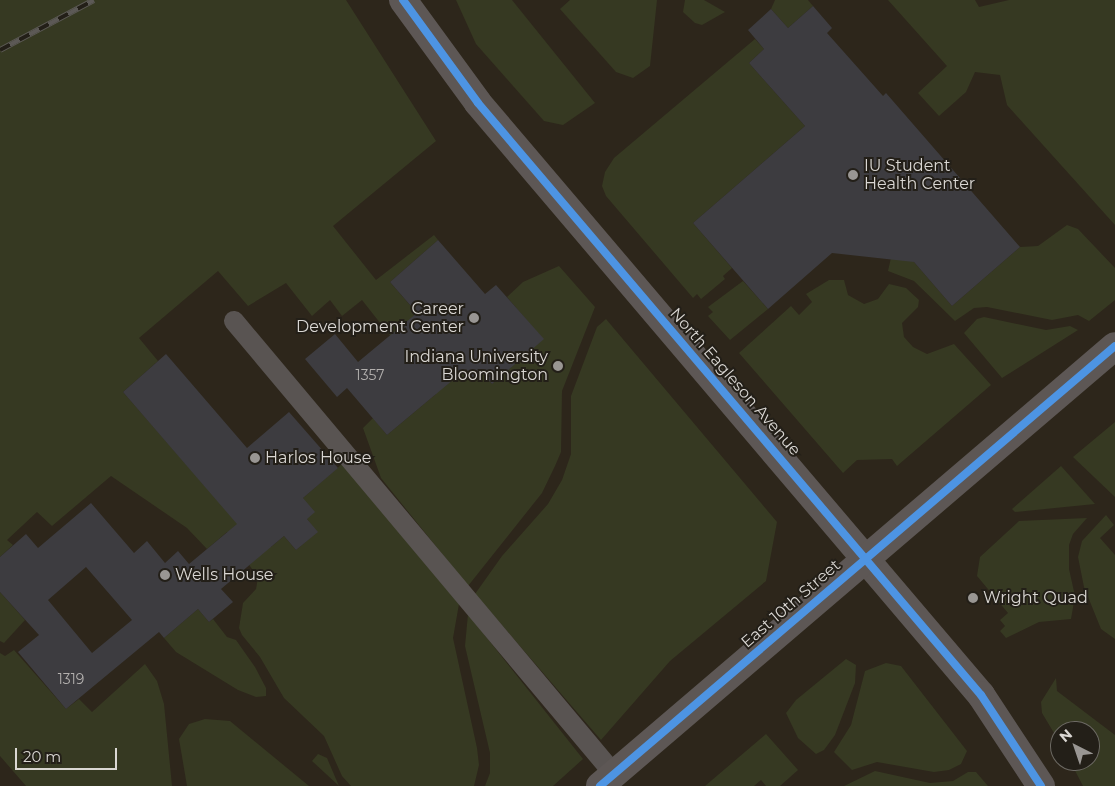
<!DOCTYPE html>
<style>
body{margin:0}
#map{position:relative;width:1115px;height:786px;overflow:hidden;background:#201e1b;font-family:Montserrat,sans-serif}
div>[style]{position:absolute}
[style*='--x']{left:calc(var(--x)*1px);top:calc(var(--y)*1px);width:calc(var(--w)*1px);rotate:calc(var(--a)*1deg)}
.built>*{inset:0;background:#2d261b}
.green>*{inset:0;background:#363922}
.building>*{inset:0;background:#3d3c40}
.lane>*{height:20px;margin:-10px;padding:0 10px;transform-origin:10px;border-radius:10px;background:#595452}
.secondary>*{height:28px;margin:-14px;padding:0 14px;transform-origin:14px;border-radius:14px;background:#5d5755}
.rail>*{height:5.5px;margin-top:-2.75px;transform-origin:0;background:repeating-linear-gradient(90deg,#231f18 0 11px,#5c5956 0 22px);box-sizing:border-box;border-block:1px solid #5c5956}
.cycleway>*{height:8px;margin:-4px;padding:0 4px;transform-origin:4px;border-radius:4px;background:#4d94e3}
.dots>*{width:14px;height:14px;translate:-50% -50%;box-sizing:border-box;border:2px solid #231f18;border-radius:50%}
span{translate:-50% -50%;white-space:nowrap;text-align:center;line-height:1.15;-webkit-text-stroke:4px #231f18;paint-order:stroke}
.number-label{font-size:14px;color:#b3b0ae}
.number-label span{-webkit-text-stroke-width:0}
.poi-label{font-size:16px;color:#dad7d3}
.left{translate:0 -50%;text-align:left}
.right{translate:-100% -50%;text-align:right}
.street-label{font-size:16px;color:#dad7d3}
.north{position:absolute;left:1050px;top:721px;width:50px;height:50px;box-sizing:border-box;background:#231f18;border:1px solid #6c6963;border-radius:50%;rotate:319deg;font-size:14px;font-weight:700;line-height:20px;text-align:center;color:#dad7d3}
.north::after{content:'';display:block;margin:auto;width:18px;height:22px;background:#999693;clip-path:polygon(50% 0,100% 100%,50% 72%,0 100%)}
.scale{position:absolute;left:15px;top:748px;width:102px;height:22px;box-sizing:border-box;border:2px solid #dad7d3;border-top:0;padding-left:6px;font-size:15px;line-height:18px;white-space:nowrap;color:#dad7d3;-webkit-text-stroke:4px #231f18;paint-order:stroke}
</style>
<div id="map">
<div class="built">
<div style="clip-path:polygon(evenodd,0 0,1115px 0,1115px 786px,0 786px,0 0,1060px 731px,1090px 731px,1090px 761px,1060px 761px,1060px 731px)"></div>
</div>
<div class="green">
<div style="clip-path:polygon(0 0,346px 0,436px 141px,333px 226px,376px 280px,434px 235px,438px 240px,390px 282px,473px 378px,481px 372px,492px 384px,543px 339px,507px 297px,523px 282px,559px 266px,595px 307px,562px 391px,561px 452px,555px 466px,542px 493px,468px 586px,381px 478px,363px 428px,373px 418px,387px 435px,436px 394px,362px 300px,342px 316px,330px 300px,312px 316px,286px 283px,248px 306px,218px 271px,139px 338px,158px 361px,123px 392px,218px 501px,271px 547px,284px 536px,296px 550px,317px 532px,307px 519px,303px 498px,342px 464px,459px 604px,453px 638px,477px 748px,479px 765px,474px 786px,351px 786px,342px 776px,324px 736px,284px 698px,260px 657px,242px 635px,239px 628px,243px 603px,256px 589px,258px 578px,227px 532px,207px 549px,187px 528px,111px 476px,52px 526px,37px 512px,7px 540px,13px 545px,0 557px)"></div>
<div style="clip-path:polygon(456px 0,512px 0,595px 103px,563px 125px,544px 121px,476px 44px)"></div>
<div style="clip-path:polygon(570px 0,657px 0,650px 66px,633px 78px,616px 72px,560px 9px)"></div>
<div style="clip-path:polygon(685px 0,704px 0,725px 12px,702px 25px,695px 23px,683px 12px)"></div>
<div style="clip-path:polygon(775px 0,808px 0,813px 6px,788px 28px,771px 9px)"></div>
<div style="clip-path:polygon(888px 0,975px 0,979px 7px,1009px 0,1115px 0,1115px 225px,1007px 105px,1000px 75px,975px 72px,966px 92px,939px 116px,918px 93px,947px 66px)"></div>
<div style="clip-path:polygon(755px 39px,764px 49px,749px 63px,805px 126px,693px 223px,732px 268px,723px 276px,725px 279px,701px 299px,697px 294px,693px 298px,606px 196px,602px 186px,605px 172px,614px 158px)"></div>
<div style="clip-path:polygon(1067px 225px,1078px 229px,1115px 268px,1115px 300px,1089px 321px,1078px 315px,1052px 320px,987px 307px,974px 308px,955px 321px,914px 281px,888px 271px,895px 240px,952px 306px,1020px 247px,1038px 246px)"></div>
<div style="clip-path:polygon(829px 280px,844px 280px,848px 295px,864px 304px,878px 299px,889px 284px,906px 288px,919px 300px,918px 307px,902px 323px,904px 337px,913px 347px,927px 354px,954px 344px,991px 385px,897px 466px,892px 459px,857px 460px,843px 473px,739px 353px,791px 306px,799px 315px,812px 302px,806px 294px)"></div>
<div style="clip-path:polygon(743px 281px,768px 309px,730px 340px,708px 316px,713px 312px,708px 307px)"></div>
<div style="clip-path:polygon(984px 317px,1046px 330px,1070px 326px,1078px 330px,1002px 378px,964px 333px,977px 319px)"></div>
<div style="clip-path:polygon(606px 319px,777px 522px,766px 581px,670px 661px,601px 740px,475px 594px,502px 556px,548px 504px,562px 480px,571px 454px,571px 396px,597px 327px)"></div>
<div style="clip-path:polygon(1115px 422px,1115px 497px,1073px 457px)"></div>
<div style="clip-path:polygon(1061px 466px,1095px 504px,1015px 512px,1012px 509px)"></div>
<div style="clip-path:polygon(1106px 515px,1114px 525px,1100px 538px,1115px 555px,1115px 639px,1101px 629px,1084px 587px,1078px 557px,1082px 541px)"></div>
<div style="clip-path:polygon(1087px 518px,1073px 534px,1069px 545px,1069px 569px,1075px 596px,1071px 619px,1039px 622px,1006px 638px,1000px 631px,1005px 626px,1000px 620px,1008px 613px,977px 576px,980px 557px,1019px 521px)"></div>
<div style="clip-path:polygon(0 592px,25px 620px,4px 643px,0 641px)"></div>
<div style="clip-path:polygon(198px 609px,209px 622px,213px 619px,227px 637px,236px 640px,255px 667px,266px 688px,266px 696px,256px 697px,238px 690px,176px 652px,164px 638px)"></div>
<div style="clip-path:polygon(468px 614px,583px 759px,553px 786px,485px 786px,490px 773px,490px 753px,465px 646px)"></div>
<div style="clip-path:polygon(14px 650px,66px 709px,79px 699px,92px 712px,145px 664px,157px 681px,164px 704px,172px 786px,26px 786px,0 756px,0 653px,5px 656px)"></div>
<div style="clip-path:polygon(846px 659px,856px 665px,855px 683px,835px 735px,824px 750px,816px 754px,798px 738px,786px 713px,796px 700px)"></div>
<div style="clip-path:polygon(886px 663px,901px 666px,967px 751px,961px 764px,949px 770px,934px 772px,877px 762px,852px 770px,834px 752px,851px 725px,865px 671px)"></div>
<div style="clip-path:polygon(1056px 678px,1057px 691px,1115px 735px,1115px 786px,1083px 786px,1070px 761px,1090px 761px,1090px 731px,1060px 731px,1060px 743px,1042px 713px,1041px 702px)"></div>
<div style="clip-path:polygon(205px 719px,230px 721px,309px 786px,187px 786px,179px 739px,189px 724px)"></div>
<div style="clip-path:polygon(766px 734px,798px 770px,780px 786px,766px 786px,761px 780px,754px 786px,705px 786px)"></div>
<div style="clip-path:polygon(318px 754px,327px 758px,339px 786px,312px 761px)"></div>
<div style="clip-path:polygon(875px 771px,930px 783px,953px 781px,968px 772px,976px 772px,988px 786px,844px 786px)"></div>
</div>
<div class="building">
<div style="clip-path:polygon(813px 6px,832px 28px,827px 33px,883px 96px,886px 93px,1020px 247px,952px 306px,914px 262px,832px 253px,768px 309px,693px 223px,805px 126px,749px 63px,764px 49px,748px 30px,771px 9px,788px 28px)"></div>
<div style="clip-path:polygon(438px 240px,485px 294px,496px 285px,544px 339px,492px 384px,481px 372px,473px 378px,466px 369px,387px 435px,347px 388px,337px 397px,305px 359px,335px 334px,358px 362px,417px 313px,390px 282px)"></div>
<div style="clip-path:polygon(evenodd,166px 354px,247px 448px,289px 412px,338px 468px,303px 498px,315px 512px,307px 519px,318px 532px,296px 550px,284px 536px,221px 589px,233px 602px,209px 622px,198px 609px,164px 638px,159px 632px,66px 709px,18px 652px,39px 635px,0 592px,0 557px,26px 534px,38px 548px,91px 503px,134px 553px,147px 541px,165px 563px,178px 551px,189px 564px,237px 524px,123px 392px,166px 354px,86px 567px,132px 620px,92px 653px,48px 600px,86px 567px)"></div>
</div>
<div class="lane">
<div style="--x:234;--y:321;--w:591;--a:50.01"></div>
</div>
<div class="secondary">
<div style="--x:403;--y:0;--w:127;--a:53.9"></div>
<div style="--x:478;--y:103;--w:777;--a:49.65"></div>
<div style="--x:981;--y:695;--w:109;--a:56.6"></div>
<div style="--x:600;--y:786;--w:677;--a:-40.51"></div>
</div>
<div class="rail">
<div style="--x:0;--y:50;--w:106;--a:-28"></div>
</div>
<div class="cycleway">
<div style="--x:403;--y:0;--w:127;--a:53.9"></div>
<div style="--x:478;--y:103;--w:777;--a:49.65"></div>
<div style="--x:981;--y:695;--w:109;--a:56.6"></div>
<div style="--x:600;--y:786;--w:677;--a:-40.51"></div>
</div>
<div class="dots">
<div style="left:853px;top:175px;background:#999693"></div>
<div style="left:474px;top:318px;background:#999693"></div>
<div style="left:558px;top:366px;background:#999693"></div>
<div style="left:255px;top:458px;background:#999693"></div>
<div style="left:165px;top:575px;background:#999693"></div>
<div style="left:973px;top:598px;background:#999693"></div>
</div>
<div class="number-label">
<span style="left:370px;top:375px">1357</span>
<span style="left:71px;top:679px">1319</span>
</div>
<div class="poi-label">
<span class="left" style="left:864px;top:175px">IU Student<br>Health Center</span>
<span class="right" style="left:464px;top:318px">Career<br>Development Center</span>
<span class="right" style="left:548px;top:366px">Indiana University<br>Bloomington</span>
<span class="left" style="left:265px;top:458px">Harlos House</span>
<span class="left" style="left:175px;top:575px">Wells House</span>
<span class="left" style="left:983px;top:598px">Wright Quad</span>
</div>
<div class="street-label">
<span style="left:735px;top:382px;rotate:49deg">North Eagleson Avenue</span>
<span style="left:791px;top:604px;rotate:-41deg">East 10th Street</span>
</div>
<div class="north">N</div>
<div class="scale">20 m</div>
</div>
